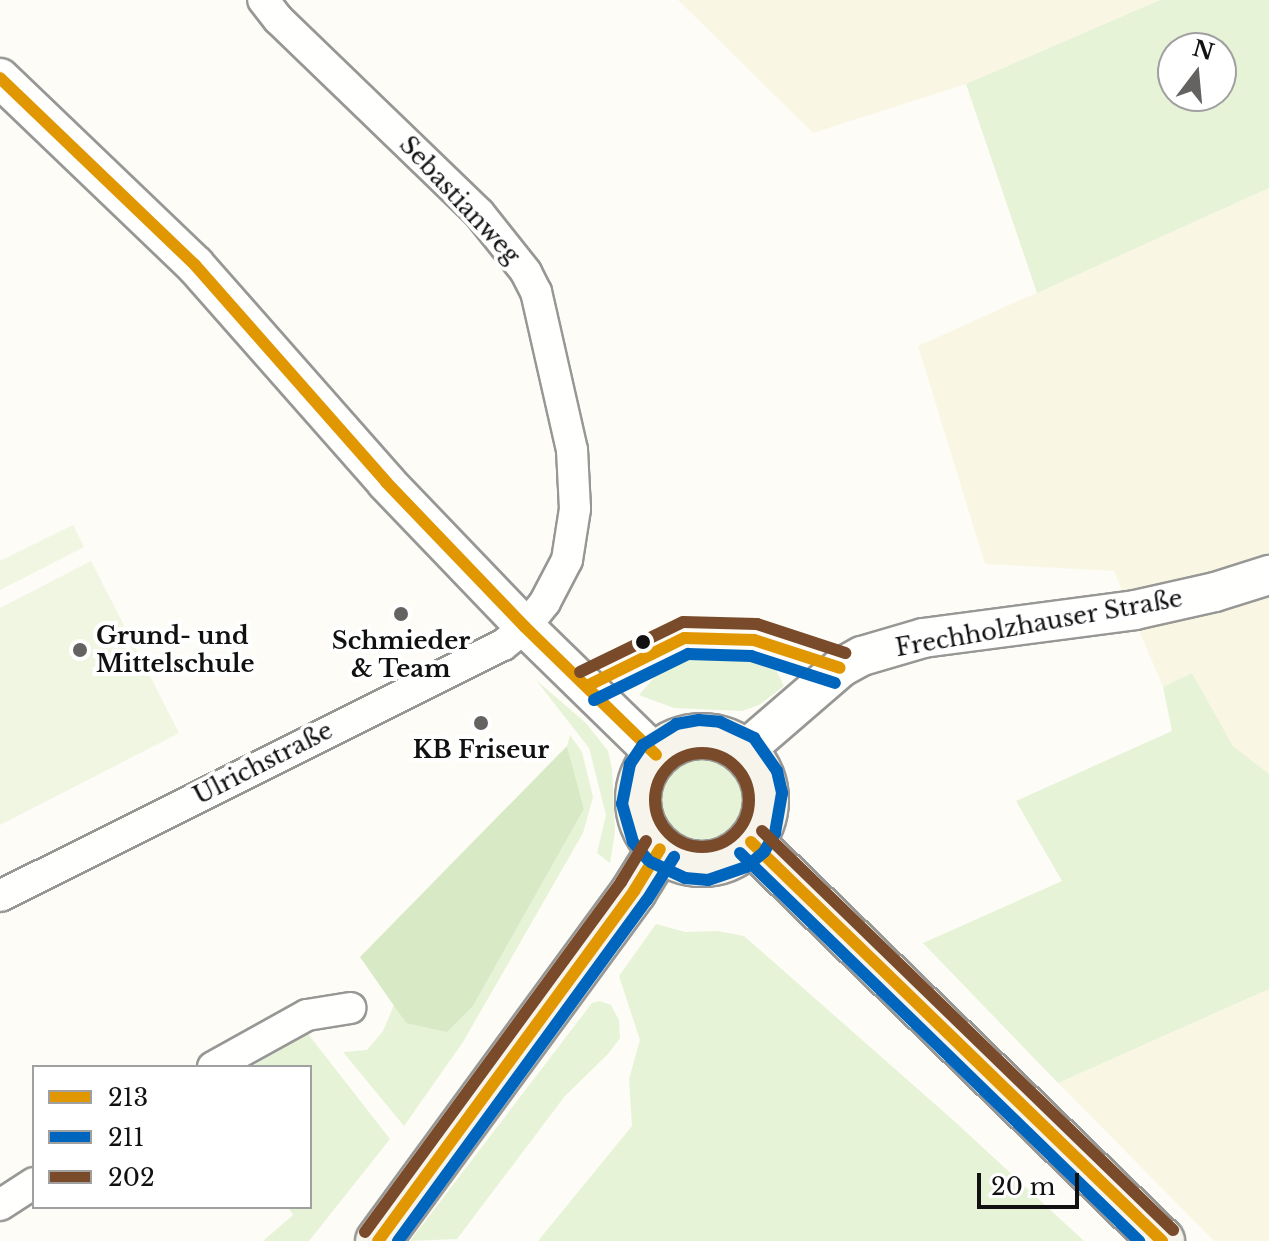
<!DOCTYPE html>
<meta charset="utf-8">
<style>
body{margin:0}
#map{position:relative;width:1269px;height:1241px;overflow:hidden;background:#fdfcf7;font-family:"Libre Baskerville",serif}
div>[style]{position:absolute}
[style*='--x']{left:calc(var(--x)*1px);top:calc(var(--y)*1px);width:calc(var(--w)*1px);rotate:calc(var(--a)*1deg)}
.farmland>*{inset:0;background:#f9f7e4}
.green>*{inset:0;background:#e7f3d7}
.round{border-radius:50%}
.forest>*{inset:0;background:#d8eac5}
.pitch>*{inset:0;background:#f0f6e1}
.roads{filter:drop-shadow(2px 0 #979795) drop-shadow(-2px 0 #979795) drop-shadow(0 2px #979795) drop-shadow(0 -2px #979795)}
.minor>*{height:30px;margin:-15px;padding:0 15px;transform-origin:15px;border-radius:15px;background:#fffffe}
.tertiary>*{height:38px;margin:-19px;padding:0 19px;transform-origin:19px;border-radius:19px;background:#fffffe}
.secondary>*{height:44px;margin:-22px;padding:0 22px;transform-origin:22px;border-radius:22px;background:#f6f4eb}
.secondary>.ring{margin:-22px;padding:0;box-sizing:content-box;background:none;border:44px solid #f6f4eb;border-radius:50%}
.bus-1>*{height:12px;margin:-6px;padding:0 6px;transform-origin:6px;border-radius:6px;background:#e09702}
.bus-2>*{height:12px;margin:-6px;padding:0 6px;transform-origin:6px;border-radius:6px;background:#0065bd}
.bus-3>*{height:12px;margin:-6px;padding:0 6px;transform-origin:6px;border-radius:6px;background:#7a4b2a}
.bus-3>.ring{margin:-6px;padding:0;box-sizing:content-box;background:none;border:12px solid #7a4b2a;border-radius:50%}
.dots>*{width:22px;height:22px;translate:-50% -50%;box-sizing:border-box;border:4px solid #fff;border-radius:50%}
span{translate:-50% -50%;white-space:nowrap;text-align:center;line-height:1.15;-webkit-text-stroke:8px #fff;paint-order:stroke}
.street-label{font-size:24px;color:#111}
.poi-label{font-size:24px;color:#111;font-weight:700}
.left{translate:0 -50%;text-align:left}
.legend{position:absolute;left:32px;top:1065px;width:280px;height:144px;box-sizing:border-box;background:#fff;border:2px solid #a0a0a0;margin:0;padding:10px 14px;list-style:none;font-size:24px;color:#111}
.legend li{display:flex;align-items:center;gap:16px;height:40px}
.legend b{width:40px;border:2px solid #a0a0a0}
.north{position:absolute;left:1157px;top:32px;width:80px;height:80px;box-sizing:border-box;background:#fff;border:2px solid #a0a0a0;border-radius:50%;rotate:16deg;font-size:22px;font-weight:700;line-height:32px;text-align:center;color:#111}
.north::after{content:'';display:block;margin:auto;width:28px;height:36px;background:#646362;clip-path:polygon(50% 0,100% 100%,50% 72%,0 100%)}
.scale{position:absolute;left:977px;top:1173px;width:102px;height:36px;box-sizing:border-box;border:4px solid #111;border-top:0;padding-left:10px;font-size:24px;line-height:28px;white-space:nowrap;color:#111;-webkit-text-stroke:6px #fff;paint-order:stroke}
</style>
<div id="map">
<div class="farmland">
<div style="clip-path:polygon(678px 0,1160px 0,966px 84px,813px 133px)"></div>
<div style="clip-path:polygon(1269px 188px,1269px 774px,1233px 746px,1192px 673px,1163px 687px,1114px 571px,985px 564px,918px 346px)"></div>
<div style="clip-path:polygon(1269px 989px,1269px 1241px,1214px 1241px,1058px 1083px)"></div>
</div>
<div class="green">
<div style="clip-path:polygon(evenodd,1160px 0,1269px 0,1269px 188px,1037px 293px,966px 84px,1160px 0,1173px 48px,1221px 48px,1221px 96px,1173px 96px,1173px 48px)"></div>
<div style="clip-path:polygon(719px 652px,761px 656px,774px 666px,784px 686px,759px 705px,742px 711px,674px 708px,639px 695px,666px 664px,683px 654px)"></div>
<div style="clip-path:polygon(1192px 673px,1233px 746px,1269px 774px,1269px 989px,1058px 1083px,923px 943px,1062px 881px,1016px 801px,1172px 731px,1163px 687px)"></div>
<div style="clip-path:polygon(536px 680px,586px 723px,608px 751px,612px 769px,615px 832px,610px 863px,597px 853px,606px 815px,589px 748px)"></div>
<div style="clip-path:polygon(570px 735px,582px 752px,593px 797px,583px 833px,463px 1042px,404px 1126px,343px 1052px,367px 1050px,383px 1031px,394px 1005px,406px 1023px,473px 1006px,584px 809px,567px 746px)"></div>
<div class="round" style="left:654px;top:752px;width:96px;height:96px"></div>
<div style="clip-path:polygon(656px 924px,685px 932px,717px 931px,744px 936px,953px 1120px,1084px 1241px,538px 1241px,632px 1126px,629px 1079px,640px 1040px,619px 976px)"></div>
<div style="clip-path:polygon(599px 1001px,611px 1005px,619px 1020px,620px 1038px,608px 1054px,565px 1096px,457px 1239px,410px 1241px,592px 1003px)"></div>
<div style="clip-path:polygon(308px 1034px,390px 1139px,309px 1241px,263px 1241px,293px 1215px,288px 1207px,310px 1207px,310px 1067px,251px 1067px)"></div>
</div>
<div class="forest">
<div style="clip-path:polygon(567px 746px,584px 809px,473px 1006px,447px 1032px,406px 1023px,360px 957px)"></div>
</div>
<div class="pitch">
<div style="clip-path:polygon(73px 525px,84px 547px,0 590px,0 561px)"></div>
<div style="clip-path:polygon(91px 561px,179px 733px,0 825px,0 608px)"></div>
</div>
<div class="roads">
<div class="minor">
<div style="--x:0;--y:896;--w:562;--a:-26.52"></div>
<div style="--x:503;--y:645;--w:28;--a:-39"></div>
<div style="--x:525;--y:627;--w:32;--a:-51"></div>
<div style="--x:545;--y:602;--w:47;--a:-62.4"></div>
<div style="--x:567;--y:560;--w:52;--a:-81.1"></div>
<div style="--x:575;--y:509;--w:59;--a:-92.9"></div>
<div style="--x:572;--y:450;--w:162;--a:-102.8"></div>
<div style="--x:536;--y:292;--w:22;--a:-117"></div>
<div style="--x:526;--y:272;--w:75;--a:-128.5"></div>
<div style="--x:479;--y:213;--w:279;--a:-136"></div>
<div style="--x:278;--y:19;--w:24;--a:-128"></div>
<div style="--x:213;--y:1067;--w:107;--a:-29"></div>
<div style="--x:307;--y:1015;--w:44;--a:-9.2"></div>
<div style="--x:0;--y:1205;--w:40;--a:-32.9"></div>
</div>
<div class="tertiary">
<div style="--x:0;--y:78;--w:270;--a:43.8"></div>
<div style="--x:195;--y:265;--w:289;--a:48.6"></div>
<div style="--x:386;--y:482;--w:201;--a:46.2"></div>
<div style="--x:525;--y:627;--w:183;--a:44.3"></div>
<div style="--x:744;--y:751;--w:127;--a:-40.8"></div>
<div style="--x:840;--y:668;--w:25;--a:-29"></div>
<div style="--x:862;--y:656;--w:64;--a:-16.4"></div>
<div style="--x:923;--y:638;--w:214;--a:-7.5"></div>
<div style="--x:1135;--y:610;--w:82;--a:-12.7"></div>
<div style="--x:1215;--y:592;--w:57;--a:-17.5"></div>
</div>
<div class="secondary">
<div class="ring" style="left:638px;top:736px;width:84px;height:84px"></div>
<div style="--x:751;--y:842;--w:573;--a:44.15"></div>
<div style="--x:378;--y:1241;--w:434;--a:-53.8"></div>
<div style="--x:634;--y:891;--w:49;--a:-58.2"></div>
</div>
</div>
<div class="bus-1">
<div style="--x:0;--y:78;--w:270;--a:43.8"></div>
<div style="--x:195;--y:265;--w:289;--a:48.6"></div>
<div style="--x:386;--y:482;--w:201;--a:46.2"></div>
<div style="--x:525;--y:627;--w:183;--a:44.3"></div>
<div style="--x:587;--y:686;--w:108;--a:-26.3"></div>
<div style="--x:684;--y:638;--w:70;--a:1.6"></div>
<div style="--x:754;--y:640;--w:90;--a:18"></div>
<div style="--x:751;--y:842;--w:573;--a:44.15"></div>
<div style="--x:378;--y:1241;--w:434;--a:-53.8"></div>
<div style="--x:634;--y:891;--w:49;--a:-58.2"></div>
</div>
<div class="bus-2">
<div style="--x:594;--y:700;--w:105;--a:-26.1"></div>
<div style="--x:688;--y:654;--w:63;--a:1.8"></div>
<div style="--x:751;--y:656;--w:88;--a:17.8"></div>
<div style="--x:740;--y:853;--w:557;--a:44.2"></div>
<div style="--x:648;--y:860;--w:23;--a:-130"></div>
<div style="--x:633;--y:842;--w:40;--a:-106"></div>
<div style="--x:622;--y:804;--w:41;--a:-78.7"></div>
<div style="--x:630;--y:764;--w:23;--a:-56"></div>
<div style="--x:643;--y:745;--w:39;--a:-32"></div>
<div style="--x:676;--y:724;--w:23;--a:-10"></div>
<div style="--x:699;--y:720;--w:21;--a:5"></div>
<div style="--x:720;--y:722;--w:38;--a:25"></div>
<div style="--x:754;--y:738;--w:40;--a:55.1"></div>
<div style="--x:777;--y:771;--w:23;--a:77"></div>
<div style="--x:782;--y:793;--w:41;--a:99.9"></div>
<div style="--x:775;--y:833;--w:22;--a:120"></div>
<div style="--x:764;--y:852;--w:23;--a:140"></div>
<div style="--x:746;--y:867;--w:40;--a:161.1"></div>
<div style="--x:708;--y:880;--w:23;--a:-175"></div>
<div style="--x:685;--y:878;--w:38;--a:-155"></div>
<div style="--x:398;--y:1241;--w:422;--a:-53.9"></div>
<div style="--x:647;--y:900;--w:51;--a:-57.9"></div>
</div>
<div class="bus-3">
<div style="--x:580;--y:672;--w:114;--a:-25.9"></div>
<div style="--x:683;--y:622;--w:74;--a:1.5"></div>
<div style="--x:757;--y:624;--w:93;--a:18.2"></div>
<div class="ring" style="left:655px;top:753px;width:82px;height:82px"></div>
<div style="--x:762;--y:831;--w:573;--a:44.15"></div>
<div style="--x:365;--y:1232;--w:434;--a:-53.8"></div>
<div style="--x:621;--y:882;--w:48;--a:-58.6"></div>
</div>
<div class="dots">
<div style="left:401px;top:614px;background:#646362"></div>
<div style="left:643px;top:642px;background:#111"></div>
<div style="left:80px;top:650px;background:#646362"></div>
<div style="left:481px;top:723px;background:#646362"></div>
</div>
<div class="street-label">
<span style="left:460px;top:200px;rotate:47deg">Sebastianweg</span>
<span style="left:1039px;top:623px;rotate:-10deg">Frechholzhauser Straße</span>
<span style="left:263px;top:763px;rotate:-27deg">Ulrichstraße</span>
</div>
<div class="poi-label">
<span class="left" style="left:96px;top:650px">Grund- und<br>Mittelschule</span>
<span style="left:401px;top:655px">Schmieder<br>&amp; Team</span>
<span style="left:481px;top:750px">KB Friseur</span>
</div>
<ul class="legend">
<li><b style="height:10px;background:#e09702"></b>213</li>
<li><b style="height:10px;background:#0065bd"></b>211</li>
<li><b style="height:10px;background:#7a4b2a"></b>202</li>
</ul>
<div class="north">N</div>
<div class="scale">20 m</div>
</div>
